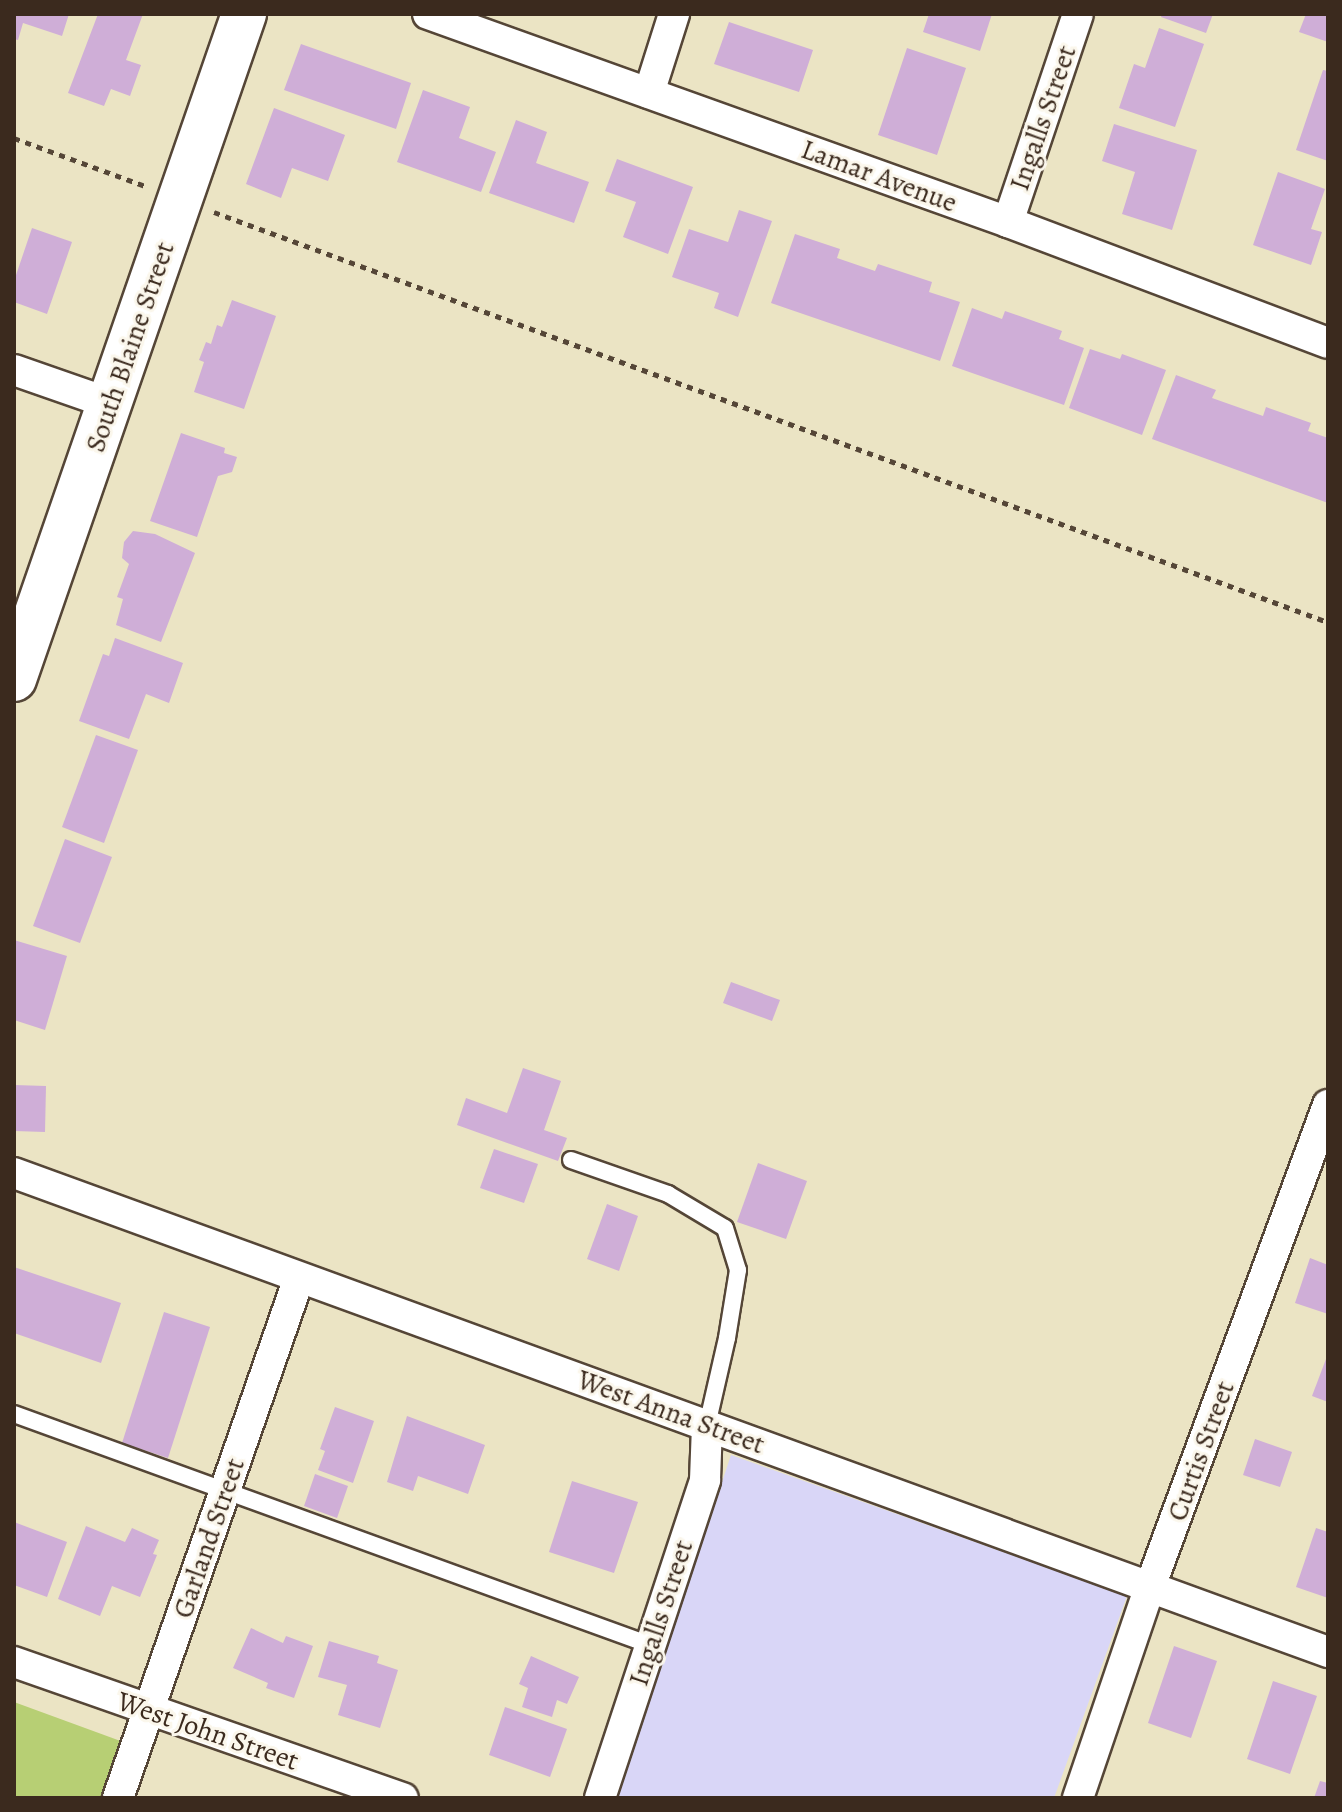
<!DOCTYPE html>
<style>
body{margin:0}
#map{position:relative;width:1342px;height:1812px;overflow:hidden;background:#ebe4c4;font-family:Alegreya,serif}
div>[style]{position:absolute}
[style*='--x']{left:calc(var(--x)*1px);top:calc(var(--y)*1px);width:calc(var(--w)*1px);rotate:calc(var(--a)*1deg)}
.built>*{inset:0;background:#d9d6f7}
.green>*{inset:0;background:#b7cf74}
.building>*{inset:0;background:#cfaed7}
.path>*{height:5px;margin-top:-2.5px;transform-origin:0;background:repeating-linear-gradient(90deg,#554637 0 6px,transparent 0 12px)}
.roads{filter:drop-shadow(2px 0 #554637) drop-shadow(-2px 0 #554637) drop-shadow(0 2px #554637) drop-shadow(0 -2px #554637)}
.lane>*{height:16px;margin:-8px;padding:0 8px;transform-origin:8px;border-radius:8px;background:#fff}
.street>*{height:30px;margin:-15px;padding:0 15px;transform-origin:15px;border-radius:15px;background:#fff}
.secondary>*{height:44px;margin:-22px;padding:0 22px;transform-origin:22px;border-radius:22px;background:#fff}
span{translate:-50% -50%;white-space:nowrap;text-align:center;line-height:1.15;-webkit-text-stroke:6px #fbf7ec;paint-order:stroke}
.street-label{font-size:28px;color:#3b2a1e}
.frame{position:absolute;inset:0;border:16px solid #3b2a1e;pointer-events:none}
</style>
<div id="map">
<div class="built">
<div style="clip-path:polygon(731px 1455px,1127px 1596px,1054px 1798px,617px 1798px)"></div>
</div>
<div class="green">
<div style="clip-path:polygon(14px 1702px,126px 1743px,106px 1798px,14px 1798px)"></div>
</div>
<div class="building">
<div style="clip-path:polygon(14px 14px,69px 14px,62px 36px,23px 23px,18px 40px,14px 39px)"></div>
<div style="clip-path:polygon(98px 14px,143px 14px,126px 60px,141px 65px,130px 96px,111px 89px,104px 106px,68px 93px)"></div>
<div style="clip-path:polygon(929px 14px,992px 14px,980px 51px,923px 32px)"></div>
<div style="clip-path:polygon(1162px 14px,1213px 14px,1206px 33px,1161px 17px)"></div>
<div style="clip-path:polygon(1306px 14px,1328px 14px,1328px 42px,1299px 32px)"></div>
<div style="clip-path:polygon(729px 22px,813px 50px,799px 92px,714px 64px)"></div>
<div style="clip-path:polygon(1159px 28px,1204px 44px,1175px 127px,1119px 108px,1134px 64px,1145px 68px)"></div>
<div style="clip-path:polygon(301px 44px,411px 83px,396px 129px,284px 90px)"></div>
<div style="clip-path:polygon(907px 48px,966px 68px,937px 155px,878px 135px)"></div>
<div style="clip-path:polygon(1323px 70px,1328px 71px,1328px 161px,1296px 150px)"></div>
<div style="clip-path:polygon(423px 90px,470px 107px,459px 138px,496px 152px,481px 192px,397px 162px)"></div>
<div style="clip-path:polygon(274px 108px,345px 135px,328px 181px,292px 168px,281px 198px,246px 184px)"></div>
<div style="clip-path:polygon(516px 120px,547px 132px,536px 163px,589px 182px,574px 223px,489px 193px)"></div>
<div style="clip-path:polygon(1114px 124px,1197px 150px,1172px 230px,1122px 214px,1135px 172px,1102px 161px)"></div>
<div style="clip-path:polygon(617px 159px,693px 187px,668px 254px,623px 237px,636px 202px,605px 191px)"></div>
<div style="clip-path:polygon(1278px 172px,1325px 189px,1311px 229px,1322px 232px,1311px 265px,1253px 245px)"></div>
<div style="clip-path:polygon(739px 210px,772px 221px,738px 317px,714px 308px,719px 293px,672px 277px,689px 229px,728px 242px)"></div>
<div style="clip-path:polygon(32px 228px,72px 242px,47px 314px,14px 302px,14px 281px)"></div>
<div style="clip-path:polygon(795px 234px,840px 249px,837px 258px,875px 271px,878px 264px,932px 282px,929px 292px,960px 302px,940px 361px,771px 303px)"></div>
<div style="clip-path:polygon(232px 300px,276px 316px,244px 409px,194px 392px,204px 362px,199px 360px,206px 342px,211px 344px,217px 325px,222px 327px)"></div>
<div style="clip-path:polygon(972px 308px,1002px 319px,1005px 311px,1062px 331px,1059px 339px,1084px 348px,1064px 405px,952px 366px)"></div>
<div style="clip-path:polygon(1090px 349px,1120px 359px,1122px 354px,1166px 370px,1142px 435px,1069px 408px)"></div>
<div style="clip-path:polygon(1176px 375px,1216px 390px,1212px 398px,1263px 416px,1266px 407px,1311px 423px,1308px 431px,1328px 438px,1328px 503px,1152px 439px)"></div>
<div style="clip-path:polygon(181px 433px,225px 448px,224px 453px,237px 457px,232px 472px,218px 476px,197px 537px,150px 521px)"></div>
<div style="clip-path:polygon(133px 531px,155px 534px,195px 553px,161px 642px,116px 625px,123px 599px,117px 597px,129px 564px,122px 558px,124px 542px)"></div>
<div style="clip-path:polygon(115px 638px,183px 663px,169px 703px,146px 694px,129px 739px,79px 721px,103px 654px,109px 656px)"></div>
<div style="clip-path:polygon(96px 735px,138px 750px,104px 843px,62px 827px)"></div>
<div style="clip-path:polygon(65px 839px,112px 857px,80px 943px,33px 926px)"></div>
<div style="clip-path:polygon(14px 940px,67px 956px,45px 1030px,14px 1020px)"></div>
<div style="clip-path:polygon(731px 982px,780px 1000px,772px 1021px,723px 1003px)"></div>
<div style="clip-path:polygon(523px 1068px,561px 1081px,544px 1130px,567px 1138px,558px 1161px,457px 1125px,466px 1098px,507px 1113px)"></div>
<div style="clip-path:polygon(14px 1085px,46px 1086px,45px 1132px,14px 1131px)"></div>
<div style="clip-path:polygon(494px 1149px,538px 1164px,524px 1203px,480px 1188px)"></div>
<div style="clip-path:polygon(758px 1163px,807px 1181px,786px 1239px,737px 1222px)"></div>
<div style="clip-path:polygon(607px 1204px,638px 1216px,619px 1271px,587px 1259px)"></div>
<div style="clip-path:polygon(1310px 1258px,1328px 1265px,1328px 1314px,1295px 1303px)"></div>
<div style="clip-path:polygon(14px 1267px,121px 1303px,101px 1363px,14px 1333px)"></div>
<div style="clip-path:polygon(164px 1312px,210px 1327px,168px 1458px,122px 1443px)"></div>
<div style="clip-path:polygon(1326px 1359px,1328px 1360px,1328px 1402px,1312px 1396px)"></div>
<div style="clip-path:polygon(335px 1407px,374px 1421px,353px 1483px,318px 1470px,325px 1451px,320px 1449px)"></div>
<div style="clip-path:polygon(407px 1416px,485px 1445px,468px 1494px,418px 1476px,413px 1491px,387px 1482px)"></div>
<div style="clip-path:polygon(1255px 1439px,1292px 1452px,1280px 1487px,1243px 1475px)"></div>
<div style="clip-path:polygon(315px 1474px,348px 1486px,337px 1518px,304px 1506px)"></div>
<div style="clip-path:polygon(572px 1481px,638px 1502px,614px 1573px,549px 1552px)"></div>
<div style="clip-path:polygon(14px 1522px,67px 1542px,47px 1597px,14px 1585px)"></div>
<div style="clip-path:polygon(86px 1526px,125px 1542px,132px 1528px,159px 1540px,153px 1554px,157px 1555px,140px 1597px,112px 1586px,100px 1616px,58px 1599px)"></div>
<div style="clip-path:polygon(1316px 1528px,1328px 1532px,1328px 1598px,1296px 1587px)"></div>
<div style="clip-path:polygon(251px 1628px,283px 1643px,286px 1636px,313px 1646px,294px 1698px,266px 1688px,268px 1683px,233px 1668px)"></div>
<div style="clip-path:polygon(329px 1641px,379px 1656px,377px 1663px,398px 1670px,380px 1728px,338px 1715px,347px 1685px,318px 1677px)"></div>
<div style="clip-path:polygon(1174px 1646px,1217px 1661px,1191px 1738px,1148px 1723px)"></div>
<div style="clip-path:polygon(531px 1656px,579px 1677px,567px 1704px,557px 1700px,552px 1717px,522px 1707px,528px 1688px,519px 1684px)"></div>
<div style="clip-path:polygon(1273px 1681px,1317px 1696px,1290px 1774px,1247px 1759px)"></div>
<div style="clip-path:polygon(505px 1707px,567px 1729px,550px 1777px,489px 1755px)"></div>
<div style="clip-path:polygon(1320px 1781px,1328px 1783px,1328px 1798px,1314px 1798px)"></div>
</div>
<div class="path">
<div style="--x:14;--y:138;--w:143;--a:20.1"></div>
<div style="--x:214;--y:212;--w:1187;--a:20.21"></div>
</div>
<div class="roads">
<div class="lane">
<div style="--x:571;--y:1160;--w:103;--a:19.3"></div>
<div style="--x:668;--y:1194;--w:66;--a:30.8"></div>
<div style="--x:725;--y:1228;--w:44;--a:72.8"></div>
<div style="--x:738;--y:1270;--w:69;--a:99.2"></div>
<div style="--x:727;--y:1338;--w:89;--a:102.9"></div>
<div style="--x:14;--y:1414;--w:677;--a:19.96"></div>
</div>
<div class="street">
<div style="--x:428;--y:14;--w:616;--a:19.73"></div>
<div style="--x:1008;--y:222;--w:342;--a:20.7"></div>
<div style="--x:649;--y:93;--w:83;--a:-72.4"></div>
<div style="--x:1008;--y:222;--w:219;--a:-71.4"></div>
<div style="--x:14;--y:370;--w:101;--a:19.2"></div>
<div style="--x:14;--y:1173;--w:1399;--a:20.03"></div>
<div style="--x:14;--y:1662;--w:412;--a:19.3"></div>
<div style="--x:118;--y:1798;--w:551;--a:-70.81"></div>
<div style="--x:600;--y:1798;--w:335;--a:-71.7"></div>
<div style="--x:705;--y:1480;--w:55;--a:-87.9"></div>
<div style="--x:1078;--y:1798;--w:223;--a:-71.2"></div>
<div style="--x:1150;--y:1587;--w:514;--a:-69.73"></div>
</div>
<div class="secondary">
<div style="--x:14;--y:679;--w:704;--a:-70.92"></div>
</div>
</div>
<div class="street-label">
<span style="left:1043px;top:118px;rotate:-71deg">Ingalls Street</span>
<span style="left:879px;top:176px;rotate:20deg">Lamar Avenue</span>
<span style="left:130px;top:347px;rotate:-71deg">South Blaine Street</span>
<span style="left:671px;top:1412px;rotate:20deg">West Anna Street</span>
<span style="left:1201px;top:1451px;rotate:-70deg">Curtis Street</span>
<span style="left:209px;top:1538px;rotate:-71deg">Garland Street</span>
<span style="left:661px;top:1613px;rotate:-72deg">Ingalls Street</span>
<span style="left:208px;top:1731px;rotate:19deg">West John Street</span>
</div>
<div class="frame"></div>
</div>
